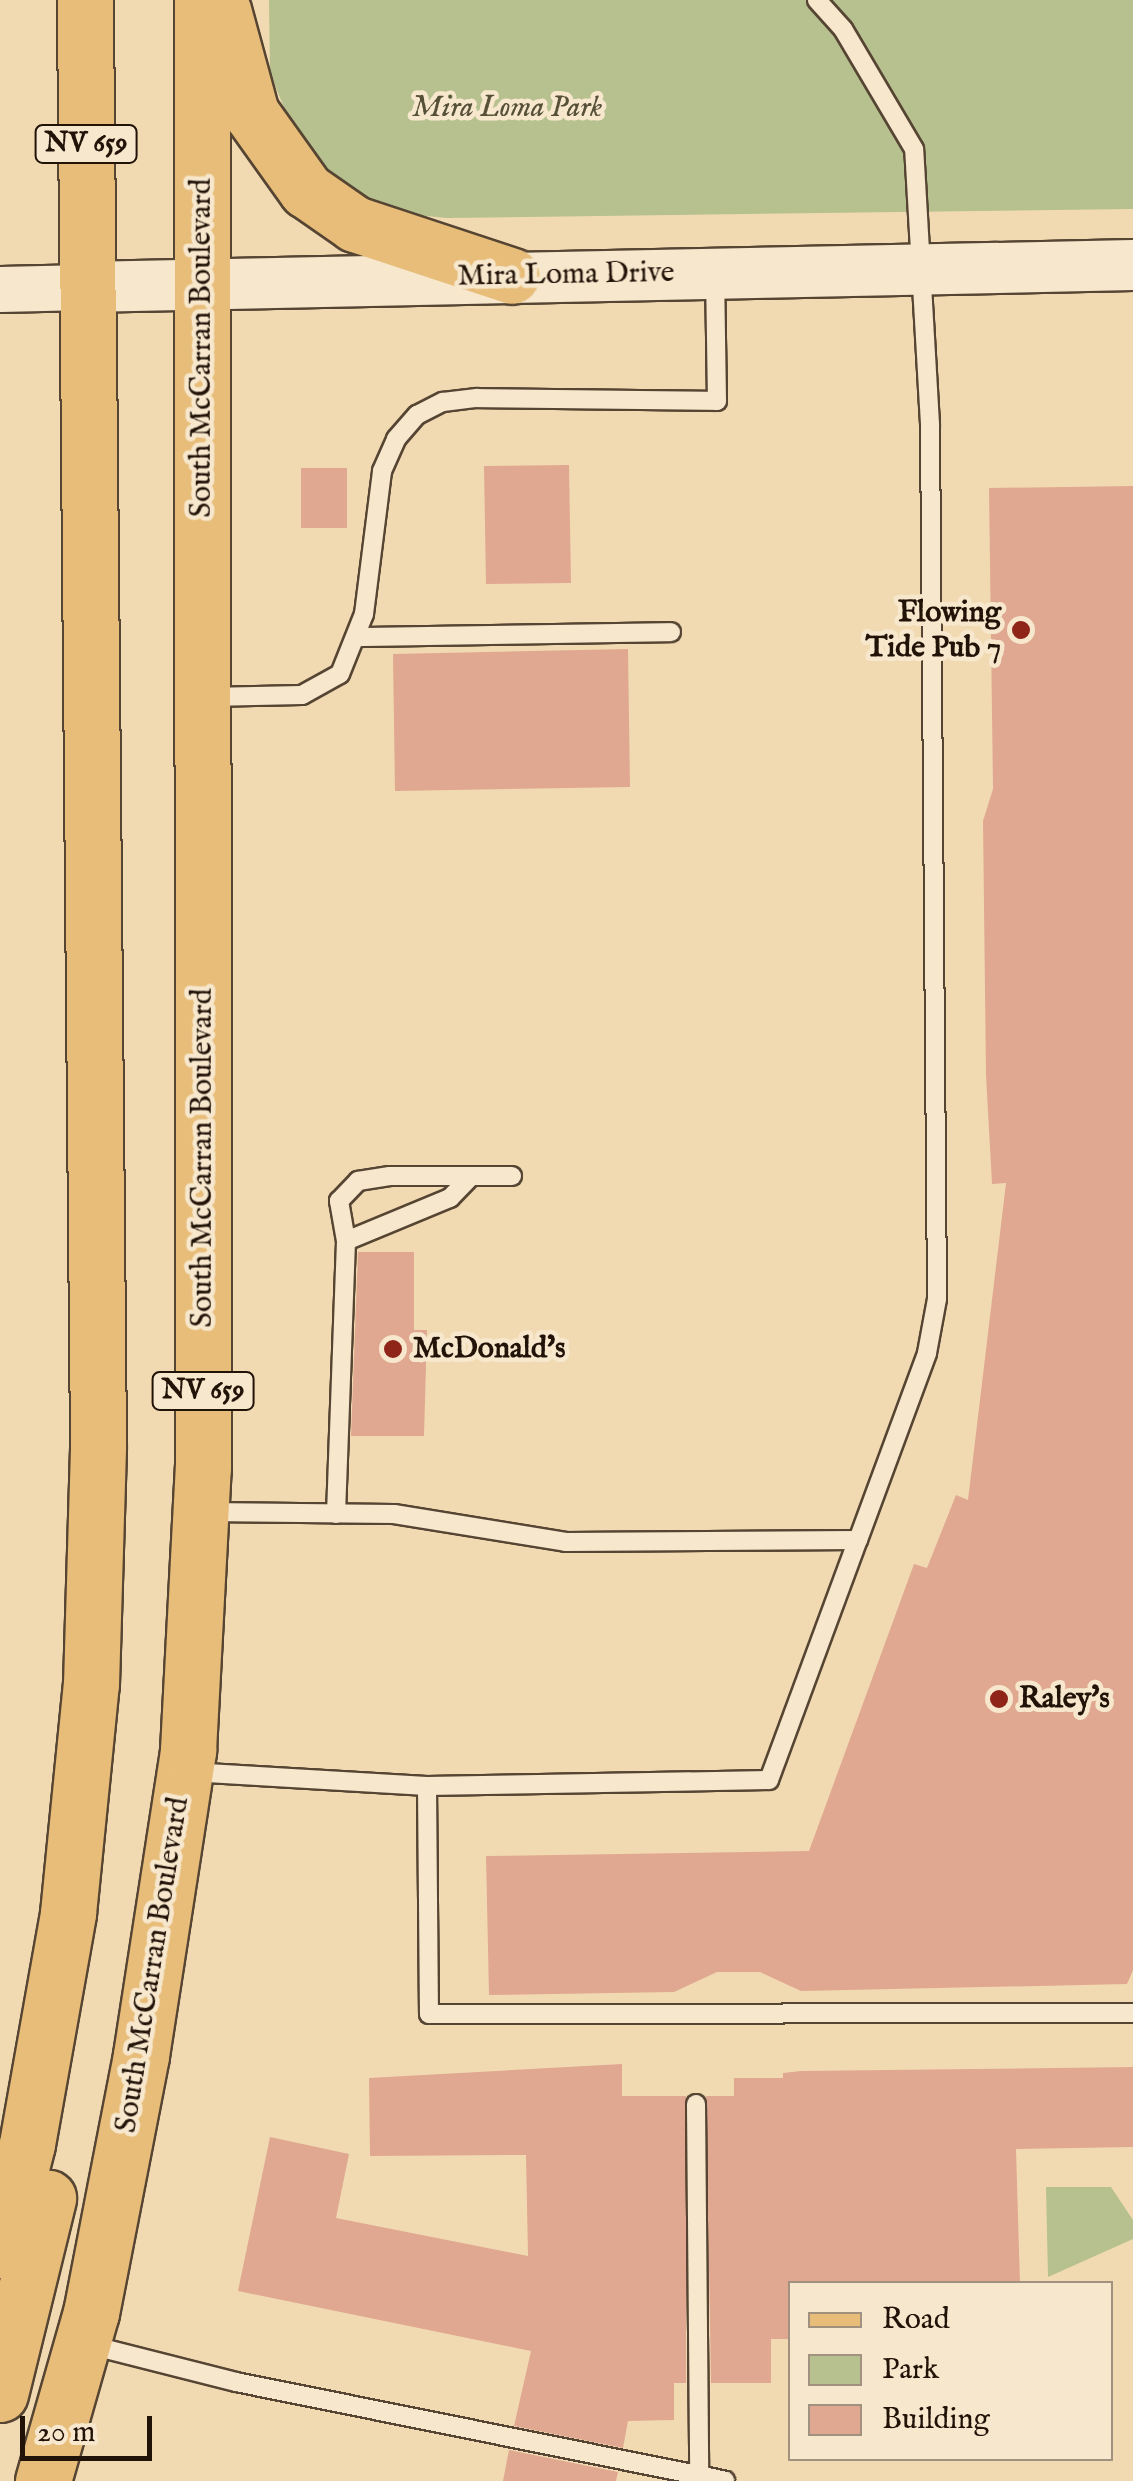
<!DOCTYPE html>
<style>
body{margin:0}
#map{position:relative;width:1133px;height:2481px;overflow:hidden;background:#f1dab2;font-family:"IM FELL English",serif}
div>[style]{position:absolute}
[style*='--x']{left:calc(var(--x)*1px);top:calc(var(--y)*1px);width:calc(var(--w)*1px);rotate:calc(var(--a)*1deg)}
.green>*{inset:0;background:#b6c18f}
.building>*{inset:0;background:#e0a891}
.roads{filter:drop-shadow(2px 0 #564533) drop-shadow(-2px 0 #564533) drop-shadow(0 2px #564533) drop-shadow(0 -2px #564533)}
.service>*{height:18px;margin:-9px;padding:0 9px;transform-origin:9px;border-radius:9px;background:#f6e7cd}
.tertiary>*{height:45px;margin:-22.5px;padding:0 22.5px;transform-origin:22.5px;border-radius:22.5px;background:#f6e7cd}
.secondary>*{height:50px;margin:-25px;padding:0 25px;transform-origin:25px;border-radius:25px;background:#f6e7cd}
.primary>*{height:55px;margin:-27.5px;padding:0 27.5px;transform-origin:27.5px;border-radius:27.5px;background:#e8bd79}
.dots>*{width:28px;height:28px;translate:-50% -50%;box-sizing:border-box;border:5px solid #f6e7cd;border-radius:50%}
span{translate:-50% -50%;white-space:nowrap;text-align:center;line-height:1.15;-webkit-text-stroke:9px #f6e7cd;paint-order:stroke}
.shield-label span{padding:2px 8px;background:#f6e7cd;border:2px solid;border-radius:8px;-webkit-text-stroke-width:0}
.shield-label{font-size:28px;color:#221309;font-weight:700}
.park-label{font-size:30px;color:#565038;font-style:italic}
.street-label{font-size:30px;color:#221309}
.poi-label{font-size:30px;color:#221309;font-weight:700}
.right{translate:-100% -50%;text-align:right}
.left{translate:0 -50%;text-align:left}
.legend{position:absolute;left:788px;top:2281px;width:325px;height:180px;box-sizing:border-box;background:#f6e7cd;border:2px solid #a1927f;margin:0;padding:12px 18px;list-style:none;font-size:30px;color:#221309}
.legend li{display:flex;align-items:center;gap:20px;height:50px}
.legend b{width:50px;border:2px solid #a1927f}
.scale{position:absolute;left:20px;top:2416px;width:132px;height:45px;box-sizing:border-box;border:5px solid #221309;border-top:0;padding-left:12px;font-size:30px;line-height:35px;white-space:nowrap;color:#221309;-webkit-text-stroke:8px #f6e7cd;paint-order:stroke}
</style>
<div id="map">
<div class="green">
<div style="clip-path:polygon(269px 0,1133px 0,1133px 209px,447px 218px,385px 212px,306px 159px,270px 74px)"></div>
<div style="clip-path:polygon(1046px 2187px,1111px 2187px,1133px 2220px,1133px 2239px,1048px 2277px)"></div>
</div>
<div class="building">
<div style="clip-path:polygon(569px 465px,571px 583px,486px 584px,484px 466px)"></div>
<div style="clip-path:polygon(301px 468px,347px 468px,347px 528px,301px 528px)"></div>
<div style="clip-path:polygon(1133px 486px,1133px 1970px,1127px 1984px,801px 1991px,760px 1972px,717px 1972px,674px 1992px,489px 1995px,486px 1856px,809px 1851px,914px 1564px,927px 1568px,956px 1495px,968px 1500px,1006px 1183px,992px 1184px,986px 1075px,983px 821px,993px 789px,989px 488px)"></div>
<div style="clip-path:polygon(628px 649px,630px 787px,395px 791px,393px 654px)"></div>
<div style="clip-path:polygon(358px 1252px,414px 1252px,414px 1330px,427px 1330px,424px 1436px,351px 1436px)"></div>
<div style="clip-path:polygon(622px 2064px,622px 2096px,686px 2096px,686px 2383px,674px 2383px,674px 2420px,628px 2421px,623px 2448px,514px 2426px,531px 2351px,238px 2291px,270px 2137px,349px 2154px,336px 2218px,528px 2256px,526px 2155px,370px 2156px,369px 2078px)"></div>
<div style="clip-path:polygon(1133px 2067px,1133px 2147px,1016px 2149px,1020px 2284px,790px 2284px,790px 2339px,771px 2339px,771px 2383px,711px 2383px,706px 2096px,734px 2096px,734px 2078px,783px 2078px,783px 2073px,801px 2071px)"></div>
<div style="clip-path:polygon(509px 2450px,618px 2472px,616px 2481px,503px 2481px)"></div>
</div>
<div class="roads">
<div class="service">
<div style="--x:358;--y:637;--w:313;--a:-0.9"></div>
<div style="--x:208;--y:697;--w:94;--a:-1.2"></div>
<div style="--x:302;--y:695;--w:43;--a:-28.9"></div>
<div style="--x:340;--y:674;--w:65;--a:-68.2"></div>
<div style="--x:364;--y:614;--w:144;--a:-82.8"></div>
<div style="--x:382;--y:471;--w:35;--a:-66"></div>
<div style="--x:396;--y:439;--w:32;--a:-49"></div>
<div style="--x:417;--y:415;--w:29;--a:-27"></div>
<div style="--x:443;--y:402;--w:34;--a:-7"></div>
<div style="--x:477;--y:398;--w:240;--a:0.7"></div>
<div style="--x:717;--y:401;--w:125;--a:-90.9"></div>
<div style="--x:346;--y:1241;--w:113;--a:-22.5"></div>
<div style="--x:450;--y:1198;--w:30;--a:-46"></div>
<div style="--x:206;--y:1512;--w:188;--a:0.6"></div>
<div style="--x:394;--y:1514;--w:174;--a:9.2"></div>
<div style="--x:566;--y:1542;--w:292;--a:-0.4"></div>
<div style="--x:858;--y:1540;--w:199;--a:-69.7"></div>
<div style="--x:927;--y:1353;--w:55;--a:-79.5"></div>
<div style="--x:937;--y:1299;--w:875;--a:-90.46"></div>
<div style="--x:930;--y:424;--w:275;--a:-93.3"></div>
<div style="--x:914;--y:149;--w:139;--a:-120.6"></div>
<div style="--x:843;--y:29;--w:39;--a:-132"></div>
<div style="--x:336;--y:1514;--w:273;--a:-87.9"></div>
<div style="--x:346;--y:1241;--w:41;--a:-99.9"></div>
<div style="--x:339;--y:1201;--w:28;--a:-46"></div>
<div style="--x:358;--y:1181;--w:32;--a:-9"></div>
<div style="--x:390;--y:1176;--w:122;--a:0"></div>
<div style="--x:190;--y:1772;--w:237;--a:3.4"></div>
<div style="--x:427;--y:1786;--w:342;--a:-1"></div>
<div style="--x:769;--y:1780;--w:256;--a:-69.7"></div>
<div style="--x:427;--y:1786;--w:228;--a:89.5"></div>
<div style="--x:429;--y:2014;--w:704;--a:-0.08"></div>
<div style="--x:696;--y:2104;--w:372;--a:89.5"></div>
<div style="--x:86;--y:2344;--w:155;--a:14.2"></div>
<div style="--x:236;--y:2382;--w:499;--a:11.4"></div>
</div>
<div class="tertiary">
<div style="--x:0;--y:289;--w:86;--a:-1.3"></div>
</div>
<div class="secondary">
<div style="--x:86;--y:287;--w:1047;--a:-1.2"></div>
</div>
<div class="primary">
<div style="--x:223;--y:10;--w:107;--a:74.8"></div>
<div style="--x:251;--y:113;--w:95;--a:54.5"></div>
<div style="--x:306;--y:190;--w:60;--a:34.8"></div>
<div style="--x:355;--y:224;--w:165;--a:18.3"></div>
<div style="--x:0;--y:2250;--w:109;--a:-75.7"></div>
<div style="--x:27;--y:2144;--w:235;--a:-79.9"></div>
<div style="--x:68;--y:1913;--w:230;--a:-84.3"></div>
<div style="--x:91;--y:1684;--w:239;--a:-88.3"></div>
<div style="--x:98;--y:1445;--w:1445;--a:-90.52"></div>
<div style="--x:0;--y:2394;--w:202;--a:-76.2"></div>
<div style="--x:43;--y:2481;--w:175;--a:-74.1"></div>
<div style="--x:91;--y:2313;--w:263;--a:-79"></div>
<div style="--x:141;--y:2055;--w:309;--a:-81.2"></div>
<div style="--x:188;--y:1750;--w:282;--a:-87"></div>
<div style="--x:203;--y:1468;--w:1468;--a:-90.04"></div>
</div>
</div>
<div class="dots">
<div style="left:1021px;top:630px;background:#8f2418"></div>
<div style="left:393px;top:1349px;background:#8f2418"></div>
<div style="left:999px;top:1699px;background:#8f2418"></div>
</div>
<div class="shield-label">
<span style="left:86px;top:144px">NV 659</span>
<span style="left:203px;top:1391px">NV 659</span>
</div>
<div class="park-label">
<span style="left:507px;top:108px">Mira Loma Park</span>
</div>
<div class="street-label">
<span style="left:566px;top:275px;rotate:-1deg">Mira Loma Drive</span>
<span style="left:202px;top:348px;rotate:-90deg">South McCarran Boulevard</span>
<span style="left:203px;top:1158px;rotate:-90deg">South McCarran Boulevard</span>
<span style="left:153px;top:1965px;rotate:-81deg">South McCarran Boulevard</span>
</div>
<div class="poi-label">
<span class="right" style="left:1001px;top:630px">Flowing<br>Tide Pub 7</span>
<span class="left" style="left:413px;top:1349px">McDonald's</span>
<span class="left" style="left:1019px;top:1699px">Raley's</span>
</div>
<ul class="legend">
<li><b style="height:12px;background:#e8bd79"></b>Road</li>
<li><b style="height:28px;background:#b6c18f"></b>Park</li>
<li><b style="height:28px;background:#e0a891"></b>Building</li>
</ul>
<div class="scale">20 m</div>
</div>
